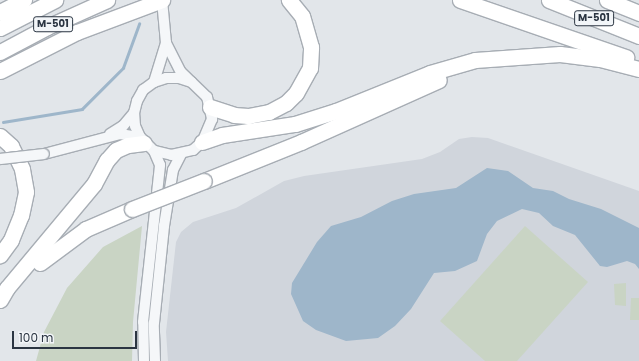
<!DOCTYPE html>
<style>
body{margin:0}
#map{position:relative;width:639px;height:361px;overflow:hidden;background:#e2e6ea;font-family:Poppins,sans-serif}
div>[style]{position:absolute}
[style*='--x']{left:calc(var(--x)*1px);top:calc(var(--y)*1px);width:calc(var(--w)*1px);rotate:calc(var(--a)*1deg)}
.built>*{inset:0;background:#d0d5dc}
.green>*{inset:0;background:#c9d4c4}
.water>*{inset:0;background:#9eb6ca}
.stream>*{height:2.5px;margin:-1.25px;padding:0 1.25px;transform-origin:1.25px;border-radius:1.25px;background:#9eb6ca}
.roads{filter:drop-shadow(1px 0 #a7adb4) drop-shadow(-1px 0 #a7adb4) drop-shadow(0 1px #a7adb4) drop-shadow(0 -1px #a7adb4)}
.minor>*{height:10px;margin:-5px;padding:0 5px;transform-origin:5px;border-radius:5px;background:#f5f7f9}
.highway>*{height:15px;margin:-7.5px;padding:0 7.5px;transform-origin:7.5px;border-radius:7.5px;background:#fff}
.bridges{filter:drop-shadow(1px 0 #a7adb4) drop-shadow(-1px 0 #a7adb4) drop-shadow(0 1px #a7adb4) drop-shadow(0 -1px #a7adb4)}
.minor-bridge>*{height:10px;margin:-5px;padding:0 5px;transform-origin:5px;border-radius:5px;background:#f5f7f9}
.highway-bridge>*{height:15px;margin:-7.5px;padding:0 7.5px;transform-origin:7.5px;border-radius:7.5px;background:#fff}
span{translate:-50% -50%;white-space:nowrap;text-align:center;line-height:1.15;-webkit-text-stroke:3px #f2f5f8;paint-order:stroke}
.shield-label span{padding:1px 3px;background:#f2f5f8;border:1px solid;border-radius:3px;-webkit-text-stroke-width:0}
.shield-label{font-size:10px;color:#2b3542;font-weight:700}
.scale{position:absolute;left:12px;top:331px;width:125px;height:18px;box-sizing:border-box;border:2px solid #2b3542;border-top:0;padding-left:5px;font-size:12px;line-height:14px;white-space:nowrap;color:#2b3542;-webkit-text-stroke:3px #f2f5f8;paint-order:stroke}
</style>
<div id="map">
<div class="built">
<div style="clip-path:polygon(472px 137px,488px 138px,639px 191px,639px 361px,168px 361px,166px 332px,176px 242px,181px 232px,193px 222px,236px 208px,284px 181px,304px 176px,422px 159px,440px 152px,459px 139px)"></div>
</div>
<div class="green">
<div style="clip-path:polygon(142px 226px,133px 322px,132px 361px,36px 361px,44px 332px,67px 288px,103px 247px)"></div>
<div style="clip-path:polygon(525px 226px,588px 282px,517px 361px,485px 361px,440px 321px)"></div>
<div style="clip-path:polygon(626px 283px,626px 306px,615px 305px,614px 284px)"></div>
<div style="clip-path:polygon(631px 298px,639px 298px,639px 320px,630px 320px)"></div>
</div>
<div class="water">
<div style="clip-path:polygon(487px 168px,508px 171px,533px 188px,553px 191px,569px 199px,601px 209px,639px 228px,639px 269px,635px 264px,627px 261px,607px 267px,600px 266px,575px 235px,553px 226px,539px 213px,522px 209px,497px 221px,487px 234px,477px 261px,455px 271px,434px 273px,411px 309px,395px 326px,378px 338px,346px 341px,316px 330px,303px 321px,291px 294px,292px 283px,317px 242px,331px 226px,361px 217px,392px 201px,414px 194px,456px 188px)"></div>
</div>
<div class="stream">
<div style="--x:3;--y:122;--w:80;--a:-9.3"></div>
<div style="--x:82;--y:109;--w:58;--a:-45"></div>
<div style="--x:123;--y:68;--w:47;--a:-70"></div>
</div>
<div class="roads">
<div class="minor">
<div style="--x:166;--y:43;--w:33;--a:63"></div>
<div style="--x:181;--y:72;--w:36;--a:44"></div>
<div style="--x:207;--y:97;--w:23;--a:77"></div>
<div style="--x:212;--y:119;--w:25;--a:113"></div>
<div style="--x:202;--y:142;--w:12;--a:138"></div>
<div style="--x:193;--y:150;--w:22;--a:167"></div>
<div style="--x:172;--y:155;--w:18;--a:-167"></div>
<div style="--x:154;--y:151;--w:20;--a:-135"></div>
<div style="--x:140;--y:137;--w:12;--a:-114"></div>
<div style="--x:135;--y:126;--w:13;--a:-94"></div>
<div style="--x:134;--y:113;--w:12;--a:-76"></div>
<div style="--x:137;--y:101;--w:13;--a:-61"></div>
<div style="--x:143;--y:90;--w:14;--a:-36"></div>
<div style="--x:154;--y:82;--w:13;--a:-18"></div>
<div style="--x:166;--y:78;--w:13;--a:0"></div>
<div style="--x:179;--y:78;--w:13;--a:18"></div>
<div style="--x:154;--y:82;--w:41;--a:-72.9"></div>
<div style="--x:166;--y:43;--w:43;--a:-95.3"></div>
<div style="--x:110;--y:134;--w:15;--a:-32"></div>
<div style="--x:123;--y:126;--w:17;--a:-50"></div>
<div style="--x:44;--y:154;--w:79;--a:-14.7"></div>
<div style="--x:120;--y:134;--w:20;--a:9"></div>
<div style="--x:144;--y:361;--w:39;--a:-91"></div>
<div style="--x:143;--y:322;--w:158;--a:-83.8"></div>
<div style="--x:160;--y:165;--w:15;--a:-113"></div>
<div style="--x:155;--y:361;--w:38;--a:-92"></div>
<div style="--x:154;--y:323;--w:98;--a:-84.1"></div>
<div style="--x:164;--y:226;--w:57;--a:-80.9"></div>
<div style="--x:173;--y:170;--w:18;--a:-63"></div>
</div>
<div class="highway">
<div style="--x:460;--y:0;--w:176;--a:19"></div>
<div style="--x:549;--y:0;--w:97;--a:21.8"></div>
<div style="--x:607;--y:0;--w:35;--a:22"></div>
<div style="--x:0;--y:12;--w:27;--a:-27"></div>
<div style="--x:0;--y:28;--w:62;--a:-27"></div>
<div style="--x:0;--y:52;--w:53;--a:-28"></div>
<div style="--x:47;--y:27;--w:66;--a:-24.2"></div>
<div style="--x:0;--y:71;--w:86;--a:-26.9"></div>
<div style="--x:77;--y:32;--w:91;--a:-20.6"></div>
<div style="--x:210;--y:107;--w:25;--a:18"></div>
<div style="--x:234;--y:115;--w:14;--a:4"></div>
<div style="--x:248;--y:116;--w:21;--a:-11"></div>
<div style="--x:269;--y:112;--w:19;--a:-28"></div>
<div style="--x:286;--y:103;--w:14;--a:-45"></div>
<div style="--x:296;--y:93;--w:29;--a:-61"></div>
<div style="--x:310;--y:68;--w:21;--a:-87"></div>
<div style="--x:311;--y:47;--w:32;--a:-106"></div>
<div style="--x:302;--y:16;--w:21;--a:-129"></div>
<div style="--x:0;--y:136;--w:15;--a:42"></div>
<div style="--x:11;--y:146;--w:25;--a:64"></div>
<div style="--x:22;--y:169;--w:23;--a:80"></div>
<div style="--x:26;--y:192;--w:24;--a:102"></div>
<div style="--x:21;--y:215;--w:27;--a:112"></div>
<div style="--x:11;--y:240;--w:19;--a:126"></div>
<div style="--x:202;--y:142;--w:21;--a:-19"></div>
<div style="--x:222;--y:135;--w:74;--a:-8.6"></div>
<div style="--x:295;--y:124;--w:43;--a:-17.6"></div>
<div style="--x:336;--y:111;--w:101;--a:-22"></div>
<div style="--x:430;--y:73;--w:47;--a:-16.1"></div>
<div style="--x:475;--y:60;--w:85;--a:-4"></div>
<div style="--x:560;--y:54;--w:40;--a:7.1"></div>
<div style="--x:600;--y:59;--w:40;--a:14.4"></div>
<div style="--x:204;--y:181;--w:105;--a:-21.9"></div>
<div style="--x:301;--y:142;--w:151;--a:-24.2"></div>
<div style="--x:40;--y:263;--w:57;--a:-36.5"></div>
<div style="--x:86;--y:229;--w:50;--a:-23.5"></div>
<div style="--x:0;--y:300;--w:14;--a:-60"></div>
<div style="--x:7;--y:288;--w:136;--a:-50.1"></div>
<div style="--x:94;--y:184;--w:27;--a:-62"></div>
<div style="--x:107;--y:160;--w:13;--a:-48"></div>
<div style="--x:116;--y:150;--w:13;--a:-23"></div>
<div style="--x:128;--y:145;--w:16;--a:-7"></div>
</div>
</div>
<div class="bridges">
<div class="minor-bridge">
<div style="--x:0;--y:159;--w:44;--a:-6.5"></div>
</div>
<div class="highway-bridge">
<div style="--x:132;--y:209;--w:77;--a:-21.3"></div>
</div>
</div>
<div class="shield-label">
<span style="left:594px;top:18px">M-501</span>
<span style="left:53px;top:24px">M-501</span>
</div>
<div class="scale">100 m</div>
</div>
